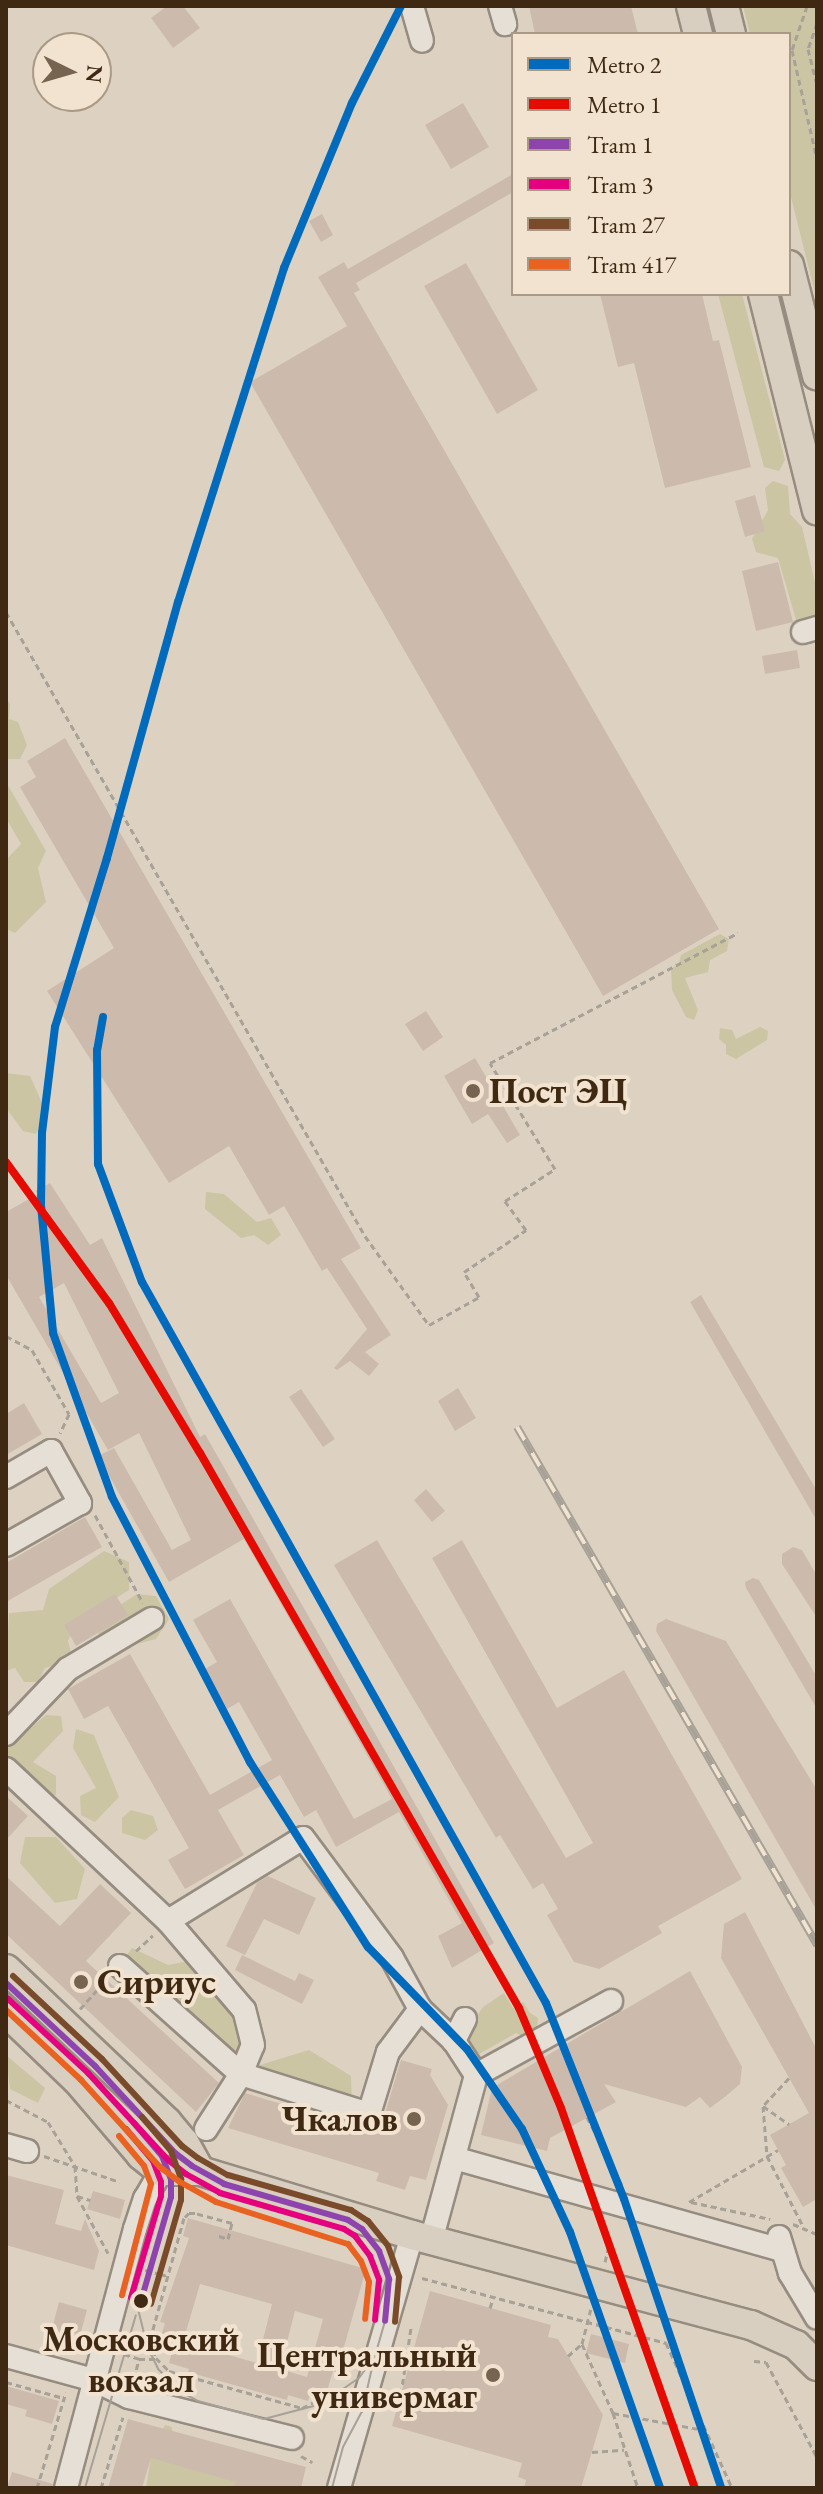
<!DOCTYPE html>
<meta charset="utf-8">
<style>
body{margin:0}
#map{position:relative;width:823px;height:2494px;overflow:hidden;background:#ddd2c1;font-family:"EB Garamond",serif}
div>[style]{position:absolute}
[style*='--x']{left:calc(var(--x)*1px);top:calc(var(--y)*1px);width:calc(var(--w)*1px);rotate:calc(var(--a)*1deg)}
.green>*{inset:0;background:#cbc5a3}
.building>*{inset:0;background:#ccbbad}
.path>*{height:3px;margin-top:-1.5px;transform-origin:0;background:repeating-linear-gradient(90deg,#a7a197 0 6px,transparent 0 10px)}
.roads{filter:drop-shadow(2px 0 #968c80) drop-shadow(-2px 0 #968c80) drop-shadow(0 2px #968c80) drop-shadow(0 -2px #968c80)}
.minor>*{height:22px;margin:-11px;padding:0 11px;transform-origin:11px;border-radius:11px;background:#e5dfd6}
.major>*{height:28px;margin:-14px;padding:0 14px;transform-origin:14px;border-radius:14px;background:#d9cfc1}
.tram>*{height:2px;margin:-1px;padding:0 1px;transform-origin:1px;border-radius:1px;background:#a7a197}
.rail>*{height:8px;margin-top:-4px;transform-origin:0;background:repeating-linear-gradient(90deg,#f1e3cf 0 15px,#a7a197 0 30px);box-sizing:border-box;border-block:2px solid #a7a197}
.tram-1>*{height:6px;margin:-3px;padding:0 3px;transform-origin:3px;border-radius:3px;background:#8e44ad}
.tram-2>*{height:6px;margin:-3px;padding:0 3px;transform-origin:3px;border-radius:3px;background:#e5007d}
.tram-3>*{height:6px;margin:-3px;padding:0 3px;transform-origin:3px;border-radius:3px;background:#7a4b2a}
.tram-4>*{height:6px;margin:-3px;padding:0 3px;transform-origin:3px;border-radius:3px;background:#e96221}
.metro-1>*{height:8px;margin:-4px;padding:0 4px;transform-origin:4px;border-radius:4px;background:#006abc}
.metro-2>*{height:8px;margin:-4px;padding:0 4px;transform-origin:4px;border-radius:4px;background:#e50b00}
.dots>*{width:22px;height:22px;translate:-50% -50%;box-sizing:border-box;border:4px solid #f1e3cf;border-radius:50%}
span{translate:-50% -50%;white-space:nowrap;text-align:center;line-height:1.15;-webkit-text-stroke:8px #f1e3cf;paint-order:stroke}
.poi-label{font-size:36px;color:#3f2913;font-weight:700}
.left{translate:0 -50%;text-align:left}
.right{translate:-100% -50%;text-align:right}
.stop-label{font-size:36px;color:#3f2913;font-weight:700}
.frame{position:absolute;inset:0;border:8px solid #3f2913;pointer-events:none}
.legend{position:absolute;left:511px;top:32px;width:280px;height:264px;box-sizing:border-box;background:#f1e3cf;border:2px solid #aa9984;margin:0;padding:10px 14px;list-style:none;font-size:24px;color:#3f2913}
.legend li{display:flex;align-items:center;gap:16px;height:40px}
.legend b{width:40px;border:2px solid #aa9984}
.north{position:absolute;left:32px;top:32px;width:80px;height:80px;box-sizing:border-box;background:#f1e3cf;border:2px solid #aa9984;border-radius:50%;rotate:95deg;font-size:22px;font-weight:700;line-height:32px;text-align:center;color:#3f2913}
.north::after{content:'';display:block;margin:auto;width:28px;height:36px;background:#766450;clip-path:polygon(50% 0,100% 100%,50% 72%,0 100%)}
</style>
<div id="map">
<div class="green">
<div style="clip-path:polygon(743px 6px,817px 6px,817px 301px,789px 189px,789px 34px,750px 34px)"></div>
<div style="clip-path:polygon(718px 294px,742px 294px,785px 460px,779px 471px,764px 467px)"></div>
<div style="clip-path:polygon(773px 481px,788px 486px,790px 514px,802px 527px,817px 591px,817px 618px,812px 622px,797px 623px,778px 558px,756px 552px,752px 539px,768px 510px,765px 488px)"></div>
<div style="clip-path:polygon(6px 698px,10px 704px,9px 719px,18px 722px,27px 745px,20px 759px,8px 759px,6px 755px)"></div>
<div style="clip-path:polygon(6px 782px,46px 851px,38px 868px,46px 902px,15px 933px,6px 929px,6px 860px,21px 844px,6px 818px)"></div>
<div style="clip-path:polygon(720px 934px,729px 939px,727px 951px,710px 960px,708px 972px,685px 978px,698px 1010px,694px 1020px,686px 1017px,672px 990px,671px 969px,679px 963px,681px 955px)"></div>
<div style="clip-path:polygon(760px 1027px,768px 1031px,767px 1040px,736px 1059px,726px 1054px,726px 1045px,719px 1039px,720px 1028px,732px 1030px,736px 1039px)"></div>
<div style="clip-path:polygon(6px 1073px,30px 1076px,47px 1114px,36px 1134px,23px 1131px,6px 1108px)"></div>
<div style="clip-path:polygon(206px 1192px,224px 1194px,257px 1222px,271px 1218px,281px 1235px,268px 1245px,254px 1235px,241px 1238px,205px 1209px)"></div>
<div style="clip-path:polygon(104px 1551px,129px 1562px,129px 1590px,76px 1623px,68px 1641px,73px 1660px,45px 1668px,38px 1682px,24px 1682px,15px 1668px,6px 1671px,9px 1613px,43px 1610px,49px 1589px)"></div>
<div style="clip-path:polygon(137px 1594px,156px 1596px,169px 1619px,156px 1639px,110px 1651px,98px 1641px,100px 1618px)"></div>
<div style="clip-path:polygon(46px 1715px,61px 1716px,63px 1731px,33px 1762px,56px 1776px,56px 1795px,38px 1796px,6px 1777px,6px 1748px)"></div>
<div style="clip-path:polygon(76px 1729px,94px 1735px,119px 1797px,95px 1822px,81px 1815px,80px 1796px,96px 1788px,73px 1748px)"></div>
<div style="clip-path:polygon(131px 1810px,153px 1816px,158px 1830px,145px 1840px,122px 1833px,122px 1818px)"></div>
<div style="clip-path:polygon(25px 1837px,56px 1837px,85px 1869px,77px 1899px,55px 1903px,20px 1863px)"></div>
<div style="clip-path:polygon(132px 1948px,168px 1965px,194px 1960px,243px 1996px,246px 2047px,241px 2062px,124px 1959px)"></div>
<div style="clip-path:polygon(504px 1993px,513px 2008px,523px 2002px,530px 2013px,538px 2018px,537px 2028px,524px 2037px,516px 2033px,479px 2054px,469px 2043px,473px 2022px,483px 2007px)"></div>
<div style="clip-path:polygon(309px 2050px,351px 2076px,352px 2111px,338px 2117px,257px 2092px,260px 2065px)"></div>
<div style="clip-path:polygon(6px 2055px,45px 2088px,38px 2103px,10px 2089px)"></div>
<div style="clip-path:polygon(165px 2425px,172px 2427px,173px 2454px,265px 2488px,146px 2488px,152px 2450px)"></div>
</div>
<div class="building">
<div style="clip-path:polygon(167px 6px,183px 6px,200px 28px,173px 48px,151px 18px)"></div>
<div style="clip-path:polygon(529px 6px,631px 6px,638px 34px,535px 34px)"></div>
<div style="clip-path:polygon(463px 103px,489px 147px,451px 169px,425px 125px)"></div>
<div style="clip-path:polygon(513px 174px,513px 192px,356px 283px,360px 290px,354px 293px,719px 929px,603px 996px,250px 382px,347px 326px,318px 277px,344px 262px,348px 269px)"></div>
<div style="clip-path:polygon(322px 214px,333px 235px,321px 242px,309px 221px)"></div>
<div style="clip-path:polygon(466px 263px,538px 390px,497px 414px,424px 286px)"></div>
<div style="clip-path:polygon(600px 294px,702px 294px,713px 341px,719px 340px,751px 467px,665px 488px,634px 363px,618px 367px)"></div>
<div style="clip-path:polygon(755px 495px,765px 531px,745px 537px,735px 501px)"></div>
<div style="clip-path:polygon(778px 562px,793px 622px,756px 631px,742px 571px)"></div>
<div style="clip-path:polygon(797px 650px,800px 668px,765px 674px,762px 656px)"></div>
<div style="clip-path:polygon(65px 738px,361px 1248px,341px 1259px,391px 1335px,365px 1352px,379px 1364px,369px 1376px,350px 1361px,337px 1370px,334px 1368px,367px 1329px,327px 1268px,322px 1271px,284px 1206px,269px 1215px,229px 1146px,169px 1183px,47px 991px,114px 948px,20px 787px,36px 777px,27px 761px)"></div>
<div style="clip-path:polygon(426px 1011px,443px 1037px,423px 1051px,405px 1024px)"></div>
<div style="clip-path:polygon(475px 1058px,520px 1135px,507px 1143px,488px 1114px,472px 1124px,444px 1076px)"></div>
<div style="clip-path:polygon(evenodd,50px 1183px,90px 1245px,102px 1238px,200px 1437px,205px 1434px,494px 1943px,452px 1968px,438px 1936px,462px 1923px,399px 1812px,336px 1847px,316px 1810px,304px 1817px,280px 1775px,218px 1810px,244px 1855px,185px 1889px,168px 1860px,189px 1848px,108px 1706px,84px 1719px,68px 1689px,130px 1654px,210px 1795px,272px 1760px,239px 1702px,227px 1709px,205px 1669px,217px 1662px,193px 1620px,230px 1599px,354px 1819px,392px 1799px,244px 1539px,169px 1582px,98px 1456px,114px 1448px,172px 1550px,191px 1540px,139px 1433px,108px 1450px,6px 1275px,6px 1212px,38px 1194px,35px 1191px,50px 1183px,64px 1283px,119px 1393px,101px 1403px,39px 1297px,64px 1283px)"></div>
<div style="clip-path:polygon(701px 1295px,817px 1491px,817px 1521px,690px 1302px)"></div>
<div style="clip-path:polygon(458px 1388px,476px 1418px,455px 1431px,438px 1401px)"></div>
<div style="clip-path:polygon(301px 1389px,335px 1439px,323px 1447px,289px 1397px)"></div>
<div style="clip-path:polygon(24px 1403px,42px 1434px,6px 1455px,6px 1414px)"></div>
<div style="clip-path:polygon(426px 1489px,445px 1511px,432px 1522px,414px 1500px)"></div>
<div style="clip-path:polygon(85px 1517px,102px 1547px,6px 1602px,6px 1563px)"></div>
<div style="clip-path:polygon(377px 1540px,566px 1858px,593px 1843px,432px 1558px,462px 1540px,557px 1708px,624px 1670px,742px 1879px,658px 1926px,662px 1933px,599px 1969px,574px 1962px,547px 1915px,558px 1909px,543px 1883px,533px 1889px,500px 1835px,496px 1838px,334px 1565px)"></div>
<div style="clip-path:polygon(793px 1547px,802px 1550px,817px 1576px,817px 1618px,782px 1564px,782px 1554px)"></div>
<div style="clip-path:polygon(753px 1578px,759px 1580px,817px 1677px,817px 1709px,746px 1588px,745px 1582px)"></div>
<div style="clip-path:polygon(115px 1594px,128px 1615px,76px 1646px,64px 1625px)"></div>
<div style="clip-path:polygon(666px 1619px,726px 1641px,817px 1790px,817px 1911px,656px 1631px,657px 1624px)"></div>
<div style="clip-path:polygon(6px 1796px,28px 1816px,6px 1840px)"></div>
<div style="clip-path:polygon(6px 1876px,60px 1926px,100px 1884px,131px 1913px,86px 1961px,219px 2083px,196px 2112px,6px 1934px)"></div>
<div style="clip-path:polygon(268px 1876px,316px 1898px,299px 1935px,264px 1919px,245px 1955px,226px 1946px,257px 1883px)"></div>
<div style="clip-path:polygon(745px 1912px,817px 2050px,817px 2199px,803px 2207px,781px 2168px,786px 2165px,770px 2135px,809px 2113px,721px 1958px,724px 1924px)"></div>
<div style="clip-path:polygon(242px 1955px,295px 1981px,299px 1973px,314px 1980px,302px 2004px,235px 1970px)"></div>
<div style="clip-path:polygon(690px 1971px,742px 2067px,740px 2084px,726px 2096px,710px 2108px,700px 2097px,686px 2107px,604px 2084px,616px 2102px,550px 2138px,547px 2151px,481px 2135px,492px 2088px)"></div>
<div style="clip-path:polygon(401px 2060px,432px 2069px,430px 2075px,448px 2105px,426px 2180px,410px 2176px,405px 2190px,376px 2181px,379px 2173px,228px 2128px,245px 2093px,379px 2133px)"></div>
<div style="clip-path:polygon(6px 2175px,64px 2190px,55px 2224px,81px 2231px,85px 2219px,99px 2251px,94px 2270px,6px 2245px)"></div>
<div style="clip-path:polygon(93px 2191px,125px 2200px,120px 2219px,87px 2209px)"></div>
<div style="clip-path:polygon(evenodd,188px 2218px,366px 2269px,337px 2372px,333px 2371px,327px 2391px,312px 2387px,308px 2401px,288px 2395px,287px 2400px,188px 2372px,189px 2369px,169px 2363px,173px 2348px,159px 2343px,165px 2323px,160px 2322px,189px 2238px,183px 2236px,188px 2218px,200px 2284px,272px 2304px,257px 2363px,183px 2342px,200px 2284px,188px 2218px,295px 2311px,323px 2319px,307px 2377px,280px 2369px,295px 2311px)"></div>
<div style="clip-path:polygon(430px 2291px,551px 2325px,548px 2337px,558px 2339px,603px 2415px,581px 2488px,524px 2488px,526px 2480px,518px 2477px,522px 2463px,392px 2426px)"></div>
<div style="clip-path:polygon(59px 2302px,87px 2310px,78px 2343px,50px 2336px)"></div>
<div style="clip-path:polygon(591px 2334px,629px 2344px,625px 2363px,586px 2353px)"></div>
<div style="clip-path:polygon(6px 2386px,59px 2401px,52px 2424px,25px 2416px,27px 2410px,6px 2404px)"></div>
<div style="clip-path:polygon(128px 2419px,306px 2467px,301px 2488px,233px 2488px,235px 2482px,151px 2458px,142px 2488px,108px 2488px)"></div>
<div style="clip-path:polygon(12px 2472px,53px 2484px,52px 2488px,7px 2488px)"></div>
</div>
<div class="path">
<div style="--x:807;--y:6;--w:46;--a:108.8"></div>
<div style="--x:792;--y:50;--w:112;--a:77.1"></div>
<div style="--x:817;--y:23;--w:28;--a:109"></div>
<div style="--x:808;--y:49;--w:38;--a:76"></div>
<div style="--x:6;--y:612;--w:720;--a:60.09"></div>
<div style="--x:365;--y:1236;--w:110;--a:54.3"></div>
<div style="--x:429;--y:1325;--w:57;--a:-29.2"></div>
<div style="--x:479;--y:1297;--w:29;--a:-121"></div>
<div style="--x:464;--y:1272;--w:75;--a:-34.1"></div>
<div style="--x:526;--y:1230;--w:36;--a:-126"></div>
<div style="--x:505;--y:1201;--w:59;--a:-32.6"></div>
<div style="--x:555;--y:1169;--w:124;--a:-121.5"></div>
<div style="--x:490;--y:1063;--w:280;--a:-27.7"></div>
<div style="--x:6;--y:1336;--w:30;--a:28"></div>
<div style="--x:32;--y:1350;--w:74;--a:60"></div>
<div style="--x:69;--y:1414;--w:21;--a:115"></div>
<div style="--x:95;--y:1515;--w:100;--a:61.4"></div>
<div style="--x:136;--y:1951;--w:23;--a:-43"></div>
<div style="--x:80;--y:2009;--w:40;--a:-48"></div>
<div style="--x:789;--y:2078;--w:38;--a:133"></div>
<div style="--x:763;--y:2106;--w:50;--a:85.4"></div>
<div style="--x:767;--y:2156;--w:79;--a:62.8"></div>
<div style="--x:6;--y:2100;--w:47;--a:27.6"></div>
<div style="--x:48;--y:2122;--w:52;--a:58.5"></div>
<div style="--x:75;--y:2166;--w:30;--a:86"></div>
<div style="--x:77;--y:2196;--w:65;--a:61.5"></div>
<div style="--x:763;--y:2106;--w:32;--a:35"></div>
<div style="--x:587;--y:2117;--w:76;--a:62.8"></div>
<div style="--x:44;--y:2156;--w:80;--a:18.9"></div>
<div style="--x:77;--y:2196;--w:14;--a:17"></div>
<div style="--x:689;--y:2202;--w:103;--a:-30.3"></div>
<div style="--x:691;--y:2202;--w:81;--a:12.1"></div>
<div style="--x:793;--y:2224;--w:26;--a:23"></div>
<div style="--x:219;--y:2236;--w:9;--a:18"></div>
<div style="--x:228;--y:2239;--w:16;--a:-76"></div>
<div style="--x:232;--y:2223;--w:38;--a:-165"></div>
<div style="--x:195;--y:2213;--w:6;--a:180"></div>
<div style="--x:189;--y:2213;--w:7;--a:135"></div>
<div style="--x:184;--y:2218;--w:127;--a:105.6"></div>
<div style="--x:150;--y:2340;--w:19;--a:72"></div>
<div style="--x:156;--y:2358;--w:18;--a:45"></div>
<div style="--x:169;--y:2371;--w:138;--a:15.5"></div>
<div style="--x:302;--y:2408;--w:40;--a:-26.6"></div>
<div style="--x:164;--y:2262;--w:13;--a:108"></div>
<div style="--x:160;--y:2274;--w:8;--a:14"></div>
<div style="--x:605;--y:2262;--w:22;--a:-77"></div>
<div style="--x:145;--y:2270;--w:16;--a:15"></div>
<div style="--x:422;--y:2278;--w:253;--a:14.9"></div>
<div style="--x:666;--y:2343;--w:159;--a:65.5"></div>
<div style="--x:490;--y:2308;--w:10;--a:-73"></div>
<div style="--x:582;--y:2344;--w:76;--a:65.8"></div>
<div style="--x:613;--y:2413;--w:79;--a:71.6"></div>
<div style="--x:124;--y:2354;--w:16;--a:18"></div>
<div style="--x:139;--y:2359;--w:16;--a:0"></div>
<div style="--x:568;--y:2356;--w:18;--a:-41"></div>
<div style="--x:582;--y:2344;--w:36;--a:-76"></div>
<div style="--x:754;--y:2361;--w:12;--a:5"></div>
<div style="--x:766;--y:2362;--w:108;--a:61.8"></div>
<div style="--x:134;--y:2379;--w:21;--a:-76"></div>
<div style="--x:6;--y:2382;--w:60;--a:15.4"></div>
<div style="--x:401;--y:2394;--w:67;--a:-81.4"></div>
<div style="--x:613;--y:2413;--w:93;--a:10.6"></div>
<div style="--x:592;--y:2452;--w:32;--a:-4"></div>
<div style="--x:301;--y:2456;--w:13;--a:29"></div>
<div style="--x:37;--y:2488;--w:100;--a:-73.2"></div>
<div style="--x:101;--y:2488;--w:74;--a:-72.8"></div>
</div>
<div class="roads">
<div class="minor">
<div style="--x:412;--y:6;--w:36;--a:74"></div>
<div style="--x:500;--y:6;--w:19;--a:74"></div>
<div style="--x:803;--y:632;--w:15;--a:-16"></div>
<div style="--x:6;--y:1477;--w:52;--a:-30"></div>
<div style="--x:51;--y:1451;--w:60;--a:60.9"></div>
<div style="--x:80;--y:1503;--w:85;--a:150.4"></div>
<div style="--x:6;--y:1734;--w:90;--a:-46.4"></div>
<div style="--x:68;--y:1669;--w:98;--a:-30.8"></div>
<div style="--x:6;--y:1769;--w:222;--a:43.2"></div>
<div style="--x:120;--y:1966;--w:162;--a:41.8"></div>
<div style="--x:241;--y:2074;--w:31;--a:-68"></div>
<div style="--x:253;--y:2045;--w:36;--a:-104"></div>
<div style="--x:244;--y:2010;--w:117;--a:-130.5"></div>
<div style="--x:168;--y:1921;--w:158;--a:-31.6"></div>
<div style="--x:303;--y:1838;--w:149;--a:53.4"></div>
<div style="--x:392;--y:1958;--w:58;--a:61.2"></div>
<div style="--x:420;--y:2009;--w:47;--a:43.3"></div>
<div style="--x:465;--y:2019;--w:25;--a:117"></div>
<div style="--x:454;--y:2041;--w:40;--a:57.1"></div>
<div style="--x:206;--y:2129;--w:65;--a:-57.5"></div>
<div style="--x:241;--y:2074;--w:134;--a:17.4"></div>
<div style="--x:369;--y:2114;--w:65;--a:-73"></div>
<div style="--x:388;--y:2052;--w:54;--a:-53.3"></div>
<div style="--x:6;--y:2145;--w:22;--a:16"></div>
<div style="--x:454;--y:2158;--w:341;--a:15.7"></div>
<div style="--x:779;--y:2237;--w:38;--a:73"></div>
<div style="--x:790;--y:2273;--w:52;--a:59"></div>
<div style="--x:431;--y:2241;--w:172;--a:-74.8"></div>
<div style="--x:476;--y:2075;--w:154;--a:-28.7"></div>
<div style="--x:6;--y:2356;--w:91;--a:15.3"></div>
<div style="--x:94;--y:2380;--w:39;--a:26"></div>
<div style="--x:129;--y:2397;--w:168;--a:14.1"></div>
<div style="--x:66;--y:2488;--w:268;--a:-75.1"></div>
<div style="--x:135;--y:2229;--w:32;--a:-72"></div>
<div style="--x:145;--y:2199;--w:32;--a:-60"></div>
<div style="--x:339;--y:2488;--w:263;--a:-73.9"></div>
</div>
<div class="major">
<div style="--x:691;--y:6;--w:29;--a:76"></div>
<div style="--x:724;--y:6;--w:29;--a:76"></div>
<div style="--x:789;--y:265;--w:114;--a:75.8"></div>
<div style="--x:763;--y:294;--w:223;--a:76"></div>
<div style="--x:6;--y:1969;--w:222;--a:43.5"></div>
<div style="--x:167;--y:2122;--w:26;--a:50"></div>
<div style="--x:184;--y:2142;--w:33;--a:61"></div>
<div style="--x:6;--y:2012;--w:98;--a:43.8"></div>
<div style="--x:77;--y:2080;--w:99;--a:49.5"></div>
<div style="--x:141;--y:2155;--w:26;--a:39"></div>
<div style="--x:161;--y:2171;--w:39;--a:0"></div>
<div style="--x:200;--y:2171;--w:221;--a:16.8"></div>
<div style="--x:412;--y:2235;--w:351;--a:14.9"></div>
<div style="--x:751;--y:2325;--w:49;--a:24"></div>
<div style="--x:796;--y:2345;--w:30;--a:45"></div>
</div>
</div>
<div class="tram">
<div style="--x:138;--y:2309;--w:38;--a:76"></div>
<div style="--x:147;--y:2346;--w:25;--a:64"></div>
<div style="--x:158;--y:2369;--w:33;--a:45"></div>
<div style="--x:181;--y:2392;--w:19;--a:28"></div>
<div style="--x:198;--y:2401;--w:68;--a:15.3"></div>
<div style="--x:264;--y:2419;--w:59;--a:-14.7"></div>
<div style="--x:321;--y:2404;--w:46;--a:-34.4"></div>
<div style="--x:359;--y:2378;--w:27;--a:-54"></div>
<div style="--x:375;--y:2356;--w:36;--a:-74"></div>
<div style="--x:85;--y:2488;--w:180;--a:-73.6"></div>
<div style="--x:332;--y:2488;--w:42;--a:-75"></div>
<div style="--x:343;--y:2447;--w:40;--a:-62"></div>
<div style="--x:362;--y:2412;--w:50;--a:-77.3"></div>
</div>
<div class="rail">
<div style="--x:517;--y:1427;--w:599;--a:59.92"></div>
</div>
<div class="tram-1">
<div style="--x:6;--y:1983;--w:122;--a:43"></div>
<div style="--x:95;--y:2066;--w:118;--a:47.4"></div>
<div style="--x:175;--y:2153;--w:21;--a:37"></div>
<div style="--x:192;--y:2166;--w:37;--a:29"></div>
<div style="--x:224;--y:2184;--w:129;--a:16.2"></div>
<div style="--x:348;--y:2220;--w:17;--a:33"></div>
<div style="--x:362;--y:2229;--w:28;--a:52"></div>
<div style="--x:379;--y:2251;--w:30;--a:70"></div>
<div style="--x:389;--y:2279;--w:42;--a:95.4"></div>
<div style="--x:134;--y:2123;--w:43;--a:49.7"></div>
<div style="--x:162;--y:2156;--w:26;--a:69"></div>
<div style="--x:171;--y:2180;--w:17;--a:90"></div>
<div style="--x:171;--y:2197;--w:108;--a:106.1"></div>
</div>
<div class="tram-2">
<div style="--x:6;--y:1997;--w:112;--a:42.8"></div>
<div style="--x:88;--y:2073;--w:118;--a:47.4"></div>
<div style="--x:168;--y:2160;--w:23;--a:38"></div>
<div style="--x:186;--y:2174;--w:39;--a:29"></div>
<div style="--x:220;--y:2193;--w:129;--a:16.2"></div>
<div style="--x:344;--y:2229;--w:13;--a:32"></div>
<div style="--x:355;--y:2236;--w:25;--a:53"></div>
<div style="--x:370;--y:2256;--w:26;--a:69"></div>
<div style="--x:379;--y:2280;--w:40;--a:95.7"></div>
<div style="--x:126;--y:2129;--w:42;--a:49.8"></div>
<div style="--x:153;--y:2161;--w:22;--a:69"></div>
<div style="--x:161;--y:2182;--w:14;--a:90"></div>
<div style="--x:161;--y:2196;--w:106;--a:106.4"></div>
</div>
<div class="tram-3">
<div style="--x:13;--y:1976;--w:122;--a:43"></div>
<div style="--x:102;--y:2059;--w:118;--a:47.4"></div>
<div style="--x:182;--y:2146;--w:20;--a:37"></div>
<div style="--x:198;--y:2158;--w:34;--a:30"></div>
<div style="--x:228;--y:2175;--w:128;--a:15.9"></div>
<div style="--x:351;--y:2210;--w:20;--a:33"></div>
<div style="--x:368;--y:2221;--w:32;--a:51"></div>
<div style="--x:388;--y:2246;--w:33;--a:70"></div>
<div style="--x:399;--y:2277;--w:45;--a:95.1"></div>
<div style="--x:142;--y:2117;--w:45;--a:49.5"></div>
<div style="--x:171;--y:2151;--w:30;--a:70"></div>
<div style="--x:181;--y:2179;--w:21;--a:90"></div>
<div style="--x:181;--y:2200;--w:108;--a:106.1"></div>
</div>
<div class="tram-4">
<div style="--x:6;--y:2010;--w:103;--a:43"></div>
<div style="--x:81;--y:2080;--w:118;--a:47.8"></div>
<div style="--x:160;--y:2167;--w:25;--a:37"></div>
<div style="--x:180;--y:2182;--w:41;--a:29.1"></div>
<div style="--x:216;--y:2202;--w:139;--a:17.7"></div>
<div style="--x:348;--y:2244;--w:21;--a:53"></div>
<div style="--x:361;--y:2261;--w:22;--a:69"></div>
<div style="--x:369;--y:2282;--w:37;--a:96"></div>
<div style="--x:119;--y:2136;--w:39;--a:50"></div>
<div style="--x:144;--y:2166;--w:19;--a:69"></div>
<div style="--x:151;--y:2184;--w:115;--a:104.6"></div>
</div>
<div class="metro-1">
<div style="--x:401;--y:6;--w:109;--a:116.8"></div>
<div style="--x:352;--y:103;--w:178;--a:112.4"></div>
<div style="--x:284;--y:268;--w:350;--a:107.6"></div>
<div style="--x:178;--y:602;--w:266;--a:105.5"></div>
<div style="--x:107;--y:858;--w:177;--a:107.1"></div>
<div style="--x:55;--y:1027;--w:107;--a:97"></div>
<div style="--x:42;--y:1133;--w:72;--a:90.8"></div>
<div style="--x:41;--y:1205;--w:129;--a:84.6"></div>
<div style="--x:53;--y:1333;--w:174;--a:70.2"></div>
<div style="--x:112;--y:1497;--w:299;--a:62.5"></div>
<div style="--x:250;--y:1762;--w:219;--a:57.5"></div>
<div style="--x:368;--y:1947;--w:142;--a:45.9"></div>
<div style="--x:467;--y:2049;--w:97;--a:55.5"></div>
<div style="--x:522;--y:2129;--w:114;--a:65"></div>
<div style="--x:570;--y:2232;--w:271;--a:70.6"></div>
<div style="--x:103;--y:1017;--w:34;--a:100"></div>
<div style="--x:97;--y:1050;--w:114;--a:89.5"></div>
<div style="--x:98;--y:1164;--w:126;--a:69.6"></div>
<div style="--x:142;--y:1282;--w:826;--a:60.74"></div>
<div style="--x:546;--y:2003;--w:211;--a:68.3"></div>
<div style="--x:624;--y:2199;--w:305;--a:71.4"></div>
</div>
<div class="metro-2">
<div style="--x:6;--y:1162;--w:175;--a:53.9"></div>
<div style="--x:109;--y:1303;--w:175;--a:58.8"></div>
<div style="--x:200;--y:1453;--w:640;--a:60.11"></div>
<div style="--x:519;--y:2008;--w:108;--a:67.2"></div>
<div style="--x:561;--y:2108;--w:403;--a:70.6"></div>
</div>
<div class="dots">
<div style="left:473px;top:1091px;background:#766450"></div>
<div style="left:81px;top:1982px;background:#766450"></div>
<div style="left:414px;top:2119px;background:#766450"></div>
<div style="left:141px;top:2301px;background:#3f2913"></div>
<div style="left:493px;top:2375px;background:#766450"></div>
</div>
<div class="poi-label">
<span class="left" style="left:489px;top:1091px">Пост ЭЦ</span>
<span class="left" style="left:97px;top:1982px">Сириус</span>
<span class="right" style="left:398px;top:2119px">Чкалов</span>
<span class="right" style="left:477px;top:2375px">Центральный<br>универмаг</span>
</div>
<div class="stop-label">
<span style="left:141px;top:2359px">Московский<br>вокзал</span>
</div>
<div class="frame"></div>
<ul class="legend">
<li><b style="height:10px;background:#006abc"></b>Metro 2</li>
<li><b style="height:10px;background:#e50b00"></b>Metro 1</li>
<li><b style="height:10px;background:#8e44ad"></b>Tram 1</li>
<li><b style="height:10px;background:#e5007d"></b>Tram 3</li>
<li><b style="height:10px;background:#7a4b2a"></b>Tram 27</li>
<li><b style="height:10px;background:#e96221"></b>Tram 417</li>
</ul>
<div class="north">N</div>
</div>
